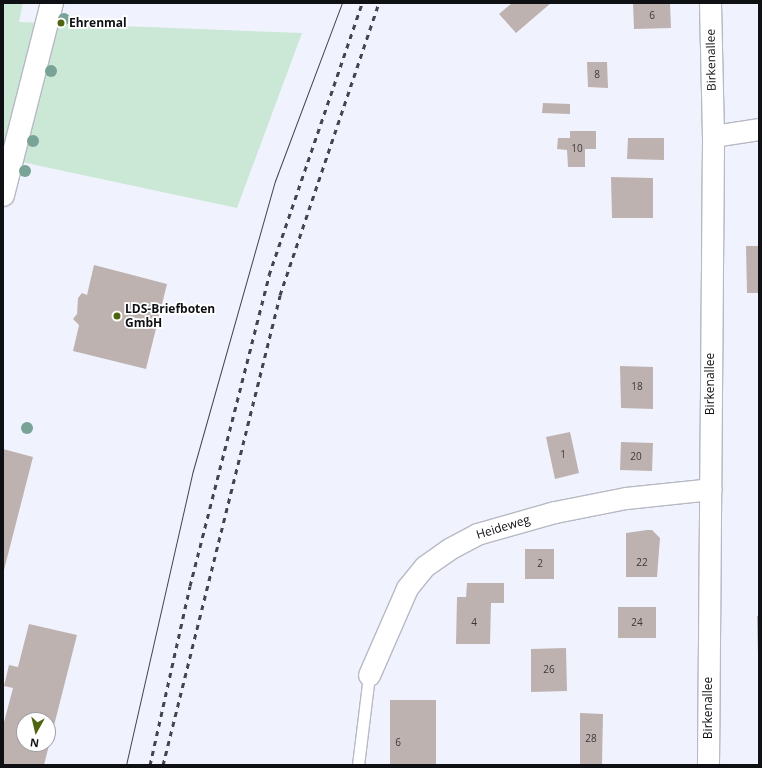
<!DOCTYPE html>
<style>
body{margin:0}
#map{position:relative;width:762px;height:768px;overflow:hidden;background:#f0f3fd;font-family:"Open Sans",sans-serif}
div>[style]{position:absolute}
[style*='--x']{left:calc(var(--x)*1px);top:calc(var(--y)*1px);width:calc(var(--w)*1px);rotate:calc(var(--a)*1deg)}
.green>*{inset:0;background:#cbe7d6}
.building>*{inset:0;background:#beb2b0}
.roads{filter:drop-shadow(1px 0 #b7b9c3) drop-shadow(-1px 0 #b7b9c3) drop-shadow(0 1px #b7b9c3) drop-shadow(0 -1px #b7b9c3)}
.service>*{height:11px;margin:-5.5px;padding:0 5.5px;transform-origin:5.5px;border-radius:5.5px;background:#fff}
.minor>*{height:21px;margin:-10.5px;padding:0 10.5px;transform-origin:10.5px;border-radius:10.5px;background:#fff}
.secondary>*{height:22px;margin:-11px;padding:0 11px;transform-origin:11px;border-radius:11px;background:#fff}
.tram>*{height:1px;margin:-0.5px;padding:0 0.5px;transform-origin:0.5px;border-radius:0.5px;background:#44454b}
.rail>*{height:3px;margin-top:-1.5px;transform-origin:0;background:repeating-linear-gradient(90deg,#44454b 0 5px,transparent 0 10px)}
.trees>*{width:12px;height:12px;margin:-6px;border-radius:50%;background:#79a396}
.dots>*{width:11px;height:11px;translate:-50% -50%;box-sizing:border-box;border:2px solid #fff;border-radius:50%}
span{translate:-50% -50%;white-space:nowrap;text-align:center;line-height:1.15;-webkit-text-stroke:3.5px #fff;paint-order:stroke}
.number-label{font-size:10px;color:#3b383b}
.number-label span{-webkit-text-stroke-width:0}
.poi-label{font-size:12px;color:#0f1014;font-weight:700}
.left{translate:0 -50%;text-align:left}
.street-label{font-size:12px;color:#0f1014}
.frame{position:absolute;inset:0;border:4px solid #0f1014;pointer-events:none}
.north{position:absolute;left:16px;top:712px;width:40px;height:40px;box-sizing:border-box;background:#fff;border:1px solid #9f9fa1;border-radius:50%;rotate:188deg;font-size:11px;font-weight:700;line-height:16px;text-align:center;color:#0f1014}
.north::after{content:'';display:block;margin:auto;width:14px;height:18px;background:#50640f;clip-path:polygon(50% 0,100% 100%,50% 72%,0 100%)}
</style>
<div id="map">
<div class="green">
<div style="clip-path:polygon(3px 3px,23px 3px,19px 22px,302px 33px,237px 208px,3px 158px)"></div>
</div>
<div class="building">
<div style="clip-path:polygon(512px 3px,551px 3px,516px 33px,499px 14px)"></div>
<div style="clip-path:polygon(633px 3px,670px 3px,671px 28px,634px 29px)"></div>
<div style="clip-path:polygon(587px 62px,607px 62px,608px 88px,588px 87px)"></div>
<div style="clip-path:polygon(543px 103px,570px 104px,570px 114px,542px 113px)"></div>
<div style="clip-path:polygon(570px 131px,596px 131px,596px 149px,585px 149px,585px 167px,568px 167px,567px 150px,557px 149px,558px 138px,570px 138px)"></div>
<div style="clip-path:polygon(628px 138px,664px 138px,664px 160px,627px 159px)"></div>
<div style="clip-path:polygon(611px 177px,653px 178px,653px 218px,612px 218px)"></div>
<div style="clip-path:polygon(746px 246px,759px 246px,759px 293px,747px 293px)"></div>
<div style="clip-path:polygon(94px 265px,167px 284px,146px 369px,73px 351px,79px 325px,73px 319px,77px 314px,78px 298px,82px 293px,87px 295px)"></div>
<div style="clip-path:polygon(620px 366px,653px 367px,653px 409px,621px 408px)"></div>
<div style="clip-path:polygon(570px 432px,579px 473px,555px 479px,546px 437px)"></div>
<div style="clip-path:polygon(621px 442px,653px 443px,652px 471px,620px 470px)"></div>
<div style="clip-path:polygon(3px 449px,33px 457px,4px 570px,3px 570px)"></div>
<div style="clip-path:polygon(647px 530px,652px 530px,660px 538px,657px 577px,626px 577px,626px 533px)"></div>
<div style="clip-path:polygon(525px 549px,554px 549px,554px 579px,525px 579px)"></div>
<div style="clip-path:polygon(467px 583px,504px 583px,504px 603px,491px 603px,490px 644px,456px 644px,457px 597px,466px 597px)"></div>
<div style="clip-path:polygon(618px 607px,656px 607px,656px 638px,618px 638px)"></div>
<div style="clip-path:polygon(757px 616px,759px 616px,759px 655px,758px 655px)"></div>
<div style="clip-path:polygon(evenodd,29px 624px,77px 635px,44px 765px,3px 765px,3px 726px,13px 688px,4px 686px,9px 665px,18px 667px,29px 624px,24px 720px,48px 720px,48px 744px,24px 744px,24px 720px)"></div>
<div style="clip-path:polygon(566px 648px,567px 691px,531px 692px,531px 649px)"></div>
<div style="clip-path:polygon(390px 700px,436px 700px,436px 765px,390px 765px)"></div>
<div style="clip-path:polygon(580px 713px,603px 714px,602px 764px,580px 764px)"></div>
</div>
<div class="roads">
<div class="service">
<div style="--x:358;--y:765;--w:91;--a:-83"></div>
</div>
<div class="minor">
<div style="--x:713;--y:136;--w:47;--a:-8.7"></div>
<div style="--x:369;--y:675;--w:95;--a:-66.4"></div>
<div style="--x:407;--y:588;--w:28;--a:-51"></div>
<div style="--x:425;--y:566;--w:29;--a:-35"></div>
<div style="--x:449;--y:549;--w:32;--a:-28"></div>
<div style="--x:477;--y:534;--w:81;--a:-15.8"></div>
<div style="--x:555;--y:512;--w:72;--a:-11.2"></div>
<div style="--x:626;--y:498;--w:85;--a:-6"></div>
<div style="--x:708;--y:765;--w:629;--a:-89.54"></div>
<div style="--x:713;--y:136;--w:133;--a:-91.3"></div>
</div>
<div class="secondary">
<div style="--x:3;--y:195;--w:198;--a:-75.7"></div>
</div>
</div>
<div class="tram">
<div style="--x:126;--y:765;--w:298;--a:-77.2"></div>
<div style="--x:192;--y:474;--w:305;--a:-74.2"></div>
<div style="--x:275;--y:181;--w:190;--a:-69.4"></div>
</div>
<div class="rail">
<div style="--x:150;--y:765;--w:183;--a:-77.4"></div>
<div style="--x:190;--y:586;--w:321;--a:-75.7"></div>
<div style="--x:269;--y:275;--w:287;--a:-71.1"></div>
<div style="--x:163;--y:765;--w:484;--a:-76"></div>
<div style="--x:280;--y:295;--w:308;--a:-71.3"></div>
</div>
<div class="trees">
<div style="left:64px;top:19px"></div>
<div style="left:51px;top:71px"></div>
<div style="left:33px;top:141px"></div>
<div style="left:25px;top:171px"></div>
<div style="left:27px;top:428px"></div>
</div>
<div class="dots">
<div style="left:61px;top:23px;background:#50640f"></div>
<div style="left:117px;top:316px;background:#50640f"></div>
</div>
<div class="number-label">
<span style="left:652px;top:16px">6</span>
<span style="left:597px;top:75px">8</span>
<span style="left:577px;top:149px">10</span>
<span style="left:637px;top:387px">18</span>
<span style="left:563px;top:455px">1</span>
<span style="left:636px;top:457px">20</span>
<span style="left:642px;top:563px">22</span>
<span style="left:540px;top:564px">2</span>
<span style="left:474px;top:623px">4</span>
<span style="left:637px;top:623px">24</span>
<span style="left:549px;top:670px">26</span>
<span style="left:591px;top:739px">28</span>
<span style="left:398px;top:743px">6</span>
</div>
<div class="poi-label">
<span class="left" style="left:69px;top:23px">Ehrenmal</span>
<span class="left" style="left:125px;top:316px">LDS-Briefboten<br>GmbH</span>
</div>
<div class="street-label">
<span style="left:711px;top:60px;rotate:-91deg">Birkenallee</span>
<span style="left:710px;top:384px;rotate:-90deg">Birkenallee</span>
<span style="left:503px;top:527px;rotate:-17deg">Heideweg</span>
<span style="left:708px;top:708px;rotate:-90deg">Birkenallee</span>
</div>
<div class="frame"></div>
<div class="north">N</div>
</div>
